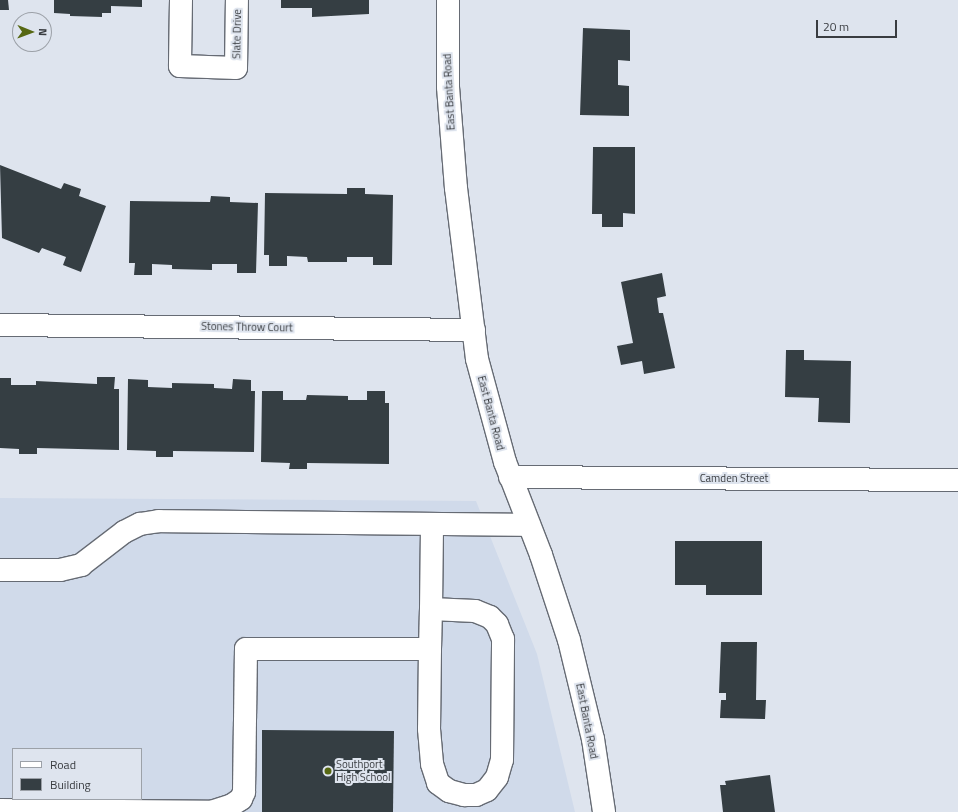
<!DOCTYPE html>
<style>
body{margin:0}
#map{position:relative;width:958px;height:812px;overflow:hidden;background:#dee4ee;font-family:"Titillium Web",sans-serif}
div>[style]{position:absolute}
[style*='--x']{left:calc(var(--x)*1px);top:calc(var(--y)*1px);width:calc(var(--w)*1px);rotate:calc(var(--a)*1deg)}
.built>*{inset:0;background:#d0daea}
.building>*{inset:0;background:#353e43}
.roads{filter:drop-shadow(1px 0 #666b74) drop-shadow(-1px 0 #666b74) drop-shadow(0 1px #666b74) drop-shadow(0 -1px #666b74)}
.minor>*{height:22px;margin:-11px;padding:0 11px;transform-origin:11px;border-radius:11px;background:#fff}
.dots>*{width:11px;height:11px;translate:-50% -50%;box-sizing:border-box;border:2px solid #dee4ee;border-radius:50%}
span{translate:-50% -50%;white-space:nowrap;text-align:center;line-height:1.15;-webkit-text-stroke:4px #dee4ee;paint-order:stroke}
.street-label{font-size:11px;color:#393c40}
.poi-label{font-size:11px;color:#393c40}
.left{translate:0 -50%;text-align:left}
.legend{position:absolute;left:12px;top:748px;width:130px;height:52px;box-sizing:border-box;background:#dee4ee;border:1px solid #9ca1a8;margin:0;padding:5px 7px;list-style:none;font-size:12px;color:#393c40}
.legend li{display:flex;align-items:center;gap:8px;height:20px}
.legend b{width:20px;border:1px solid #9ca1a8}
.north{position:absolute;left:12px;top:12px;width:40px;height:40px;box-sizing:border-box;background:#dee4ee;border:1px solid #9ca1a8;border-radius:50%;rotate:91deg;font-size:11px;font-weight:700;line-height:16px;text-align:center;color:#393c40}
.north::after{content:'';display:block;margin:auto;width:14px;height:18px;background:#576813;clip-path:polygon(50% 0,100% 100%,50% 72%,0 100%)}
.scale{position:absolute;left:816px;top:20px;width:81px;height:18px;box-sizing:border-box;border:2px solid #393c40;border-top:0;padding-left:5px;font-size:12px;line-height:14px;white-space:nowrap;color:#393c40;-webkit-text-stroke:3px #dee4ee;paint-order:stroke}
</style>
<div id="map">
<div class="built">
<div style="clip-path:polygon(evenodd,0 498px,476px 501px,537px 654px,575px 812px,0 812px,0 498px,13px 749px,141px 749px,141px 799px,13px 799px,13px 749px)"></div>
</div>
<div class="building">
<div style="clip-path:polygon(0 0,8px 0,9px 10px,0 10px)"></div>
<div style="clip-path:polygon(54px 0,142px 0,142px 7px,111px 6px,111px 13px,102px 13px,102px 17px,70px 16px,70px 14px,54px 13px)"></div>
<div style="clip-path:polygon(281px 0,369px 0,369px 14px,312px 17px,312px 8px,281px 8px)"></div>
<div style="clip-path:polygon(583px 28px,630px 30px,630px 61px,618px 60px,618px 85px,629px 86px,629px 116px,580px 115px)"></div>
<div style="clip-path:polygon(593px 147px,635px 147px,635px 214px,623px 213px,623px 227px,602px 227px,602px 214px,592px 214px)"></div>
<div style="clip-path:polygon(0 165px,61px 189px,64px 183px,81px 189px,79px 196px,106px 206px,81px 272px,63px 265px,66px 257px,42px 248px,39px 253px,2px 238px)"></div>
<div style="clip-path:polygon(347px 188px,365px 188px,365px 194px,393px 195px,392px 265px,373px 265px,373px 257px,347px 257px,347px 262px,308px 262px,307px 257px,287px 256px,287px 266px,269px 266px,269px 255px,264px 255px,265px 193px,347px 194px)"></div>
<div style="clip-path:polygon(211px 196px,230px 197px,230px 202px,258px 203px,256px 273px,237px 273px,237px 264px,212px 264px,212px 270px,172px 269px,172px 265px,152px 264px,152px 275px,134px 275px,135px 263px,129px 263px,130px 201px,210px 202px)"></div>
<div style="clip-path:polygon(662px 273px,666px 296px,657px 298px,659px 313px,663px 313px,675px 368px,644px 374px,642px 361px,621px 365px,617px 346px,633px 343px,621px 282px)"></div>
<div style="clip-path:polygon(786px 350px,804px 350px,804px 360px,851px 361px,850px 423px,818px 422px,819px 398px,785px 397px)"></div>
<div style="clip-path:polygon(97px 377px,115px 377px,114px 389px,119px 389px,119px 450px,37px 448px,37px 454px,19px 454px,19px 449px,0 448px,0 378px,11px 378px,11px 385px,36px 385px,36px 381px,97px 384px)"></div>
<div style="clip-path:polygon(128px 379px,148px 380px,148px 387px,172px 388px,172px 383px,214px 384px,214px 388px,232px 389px,233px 379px,251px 380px,251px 391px,255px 391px,254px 452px,173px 451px,173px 457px,156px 457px,156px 451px,127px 450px)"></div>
<div style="clip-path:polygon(262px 391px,283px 391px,283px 400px,306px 400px,307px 395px,348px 396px,348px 400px,367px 400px,367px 391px,385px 391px,385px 403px,389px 403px,389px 464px,307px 463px,307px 469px,289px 469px,290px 463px,261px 462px)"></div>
<div style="clip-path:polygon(675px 541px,762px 541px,762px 595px,706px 595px,706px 585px,675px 585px)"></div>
<div style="clip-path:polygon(721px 642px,757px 642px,756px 700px,766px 700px,765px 719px,720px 718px,721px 700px,726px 700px,726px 693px,719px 693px)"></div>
<div style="clip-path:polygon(262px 730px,394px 731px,393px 812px,262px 812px)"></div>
<div style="clip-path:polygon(770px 775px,775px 812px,723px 812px,720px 785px,726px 785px,725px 781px)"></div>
</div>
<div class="roads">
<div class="minor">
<div style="--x:181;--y:0;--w:66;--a:90.9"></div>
<div style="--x:180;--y:66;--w:56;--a:2"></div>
<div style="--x:236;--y:68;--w:68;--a:-89.2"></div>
<div style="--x:448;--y:0;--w:87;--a:90"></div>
<div style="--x:448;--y:87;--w:101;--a:85.5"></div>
<div style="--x:456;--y:188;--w:172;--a:83"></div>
<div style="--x:477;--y:359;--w:107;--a:74.8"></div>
<div style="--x:505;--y:462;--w:100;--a:68.8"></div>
<div style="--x:541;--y:555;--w:89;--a:71.8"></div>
<div style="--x:569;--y:640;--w:102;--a:76.4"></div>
<div style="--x:593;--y:739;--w:74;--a:81.4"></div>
<div style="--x:0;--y:325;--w:474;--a:0.6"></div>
<div style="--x:510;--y:477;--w:448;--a:0.4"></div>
<div style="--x:0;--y:570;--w:60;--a:0"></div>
<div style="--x:60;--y:570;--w:22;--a:-13"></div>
<div style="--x:81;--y:565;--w:54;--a:-37.5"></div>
<div style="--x:124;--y:532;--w:18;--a:-27"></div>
<div style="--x:140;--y:524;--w:19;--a:-9"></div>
<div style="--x:159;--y:521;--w:370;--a:0.6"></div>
<div style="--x:430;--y:649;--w:40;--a:-88.6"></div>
<div style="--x:0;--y:810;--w:211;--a:0.5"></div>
<div style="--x:211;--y:812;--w:22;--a:-18"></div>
<div style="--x:232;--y:805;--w:11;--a:-34"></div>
<div style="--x:241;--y:799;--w:8;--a:-67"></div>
<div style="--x:244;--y:792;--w:143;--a:-89.2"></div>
<div style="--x:246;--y:649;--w:184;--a:0"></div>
<div style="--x:430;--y:649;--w:80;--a:90.7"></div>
<div style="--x:429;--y:729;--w:35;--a:85"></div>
<div style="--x:432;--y:764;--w:20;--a:72"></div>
<div style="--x:438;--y:783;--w:14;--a:36"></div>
<div style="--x:449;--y:791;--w:16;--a:15"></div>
<div style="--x:464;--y:795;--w:12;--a:0"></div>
<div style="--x:476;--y:795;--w:12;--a:-24"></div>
<div style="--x:487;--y:790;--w:16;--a:-52"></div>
<div style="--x:497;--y:777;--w:18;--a:-74"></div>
<div style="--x:502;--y:760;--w:121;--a:-89.5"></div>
<div style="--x:503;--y:639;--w:16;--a:-112"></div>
<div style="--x:497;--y:624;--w:10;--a:-135"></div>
<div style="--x:490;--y:617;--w:16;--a:-158"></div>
<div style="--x:475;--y:611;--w:44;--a:-177.4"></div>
<div style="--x:431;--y:609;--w:85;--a:-89.3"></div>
</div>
</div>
<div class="dots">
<div style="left:328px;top:771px;background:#576813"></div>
</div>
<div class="street-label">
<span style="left:237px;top:34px;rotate:-89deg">Slate Drive</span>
<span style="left:449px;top:92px;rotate:-93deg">East Banta Road</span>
<span style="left:247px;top:327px;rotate:1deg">Stones Throw Court</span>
<span style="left:491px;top:413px;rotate:75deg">East Banta Road</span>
<span style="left:734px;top:478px">Camden Street</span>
<span style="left:587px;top:721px;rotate:79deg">East Banta Road</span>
</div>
<div class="poi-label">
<span class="left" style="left:336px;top:771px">Southport<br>High School</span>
</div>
<ul class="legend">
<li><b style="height:5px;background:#fff"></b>Road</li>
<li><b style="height:11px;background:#353e43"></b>Building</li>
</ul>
<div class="north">N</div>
<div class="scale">20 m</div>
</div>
